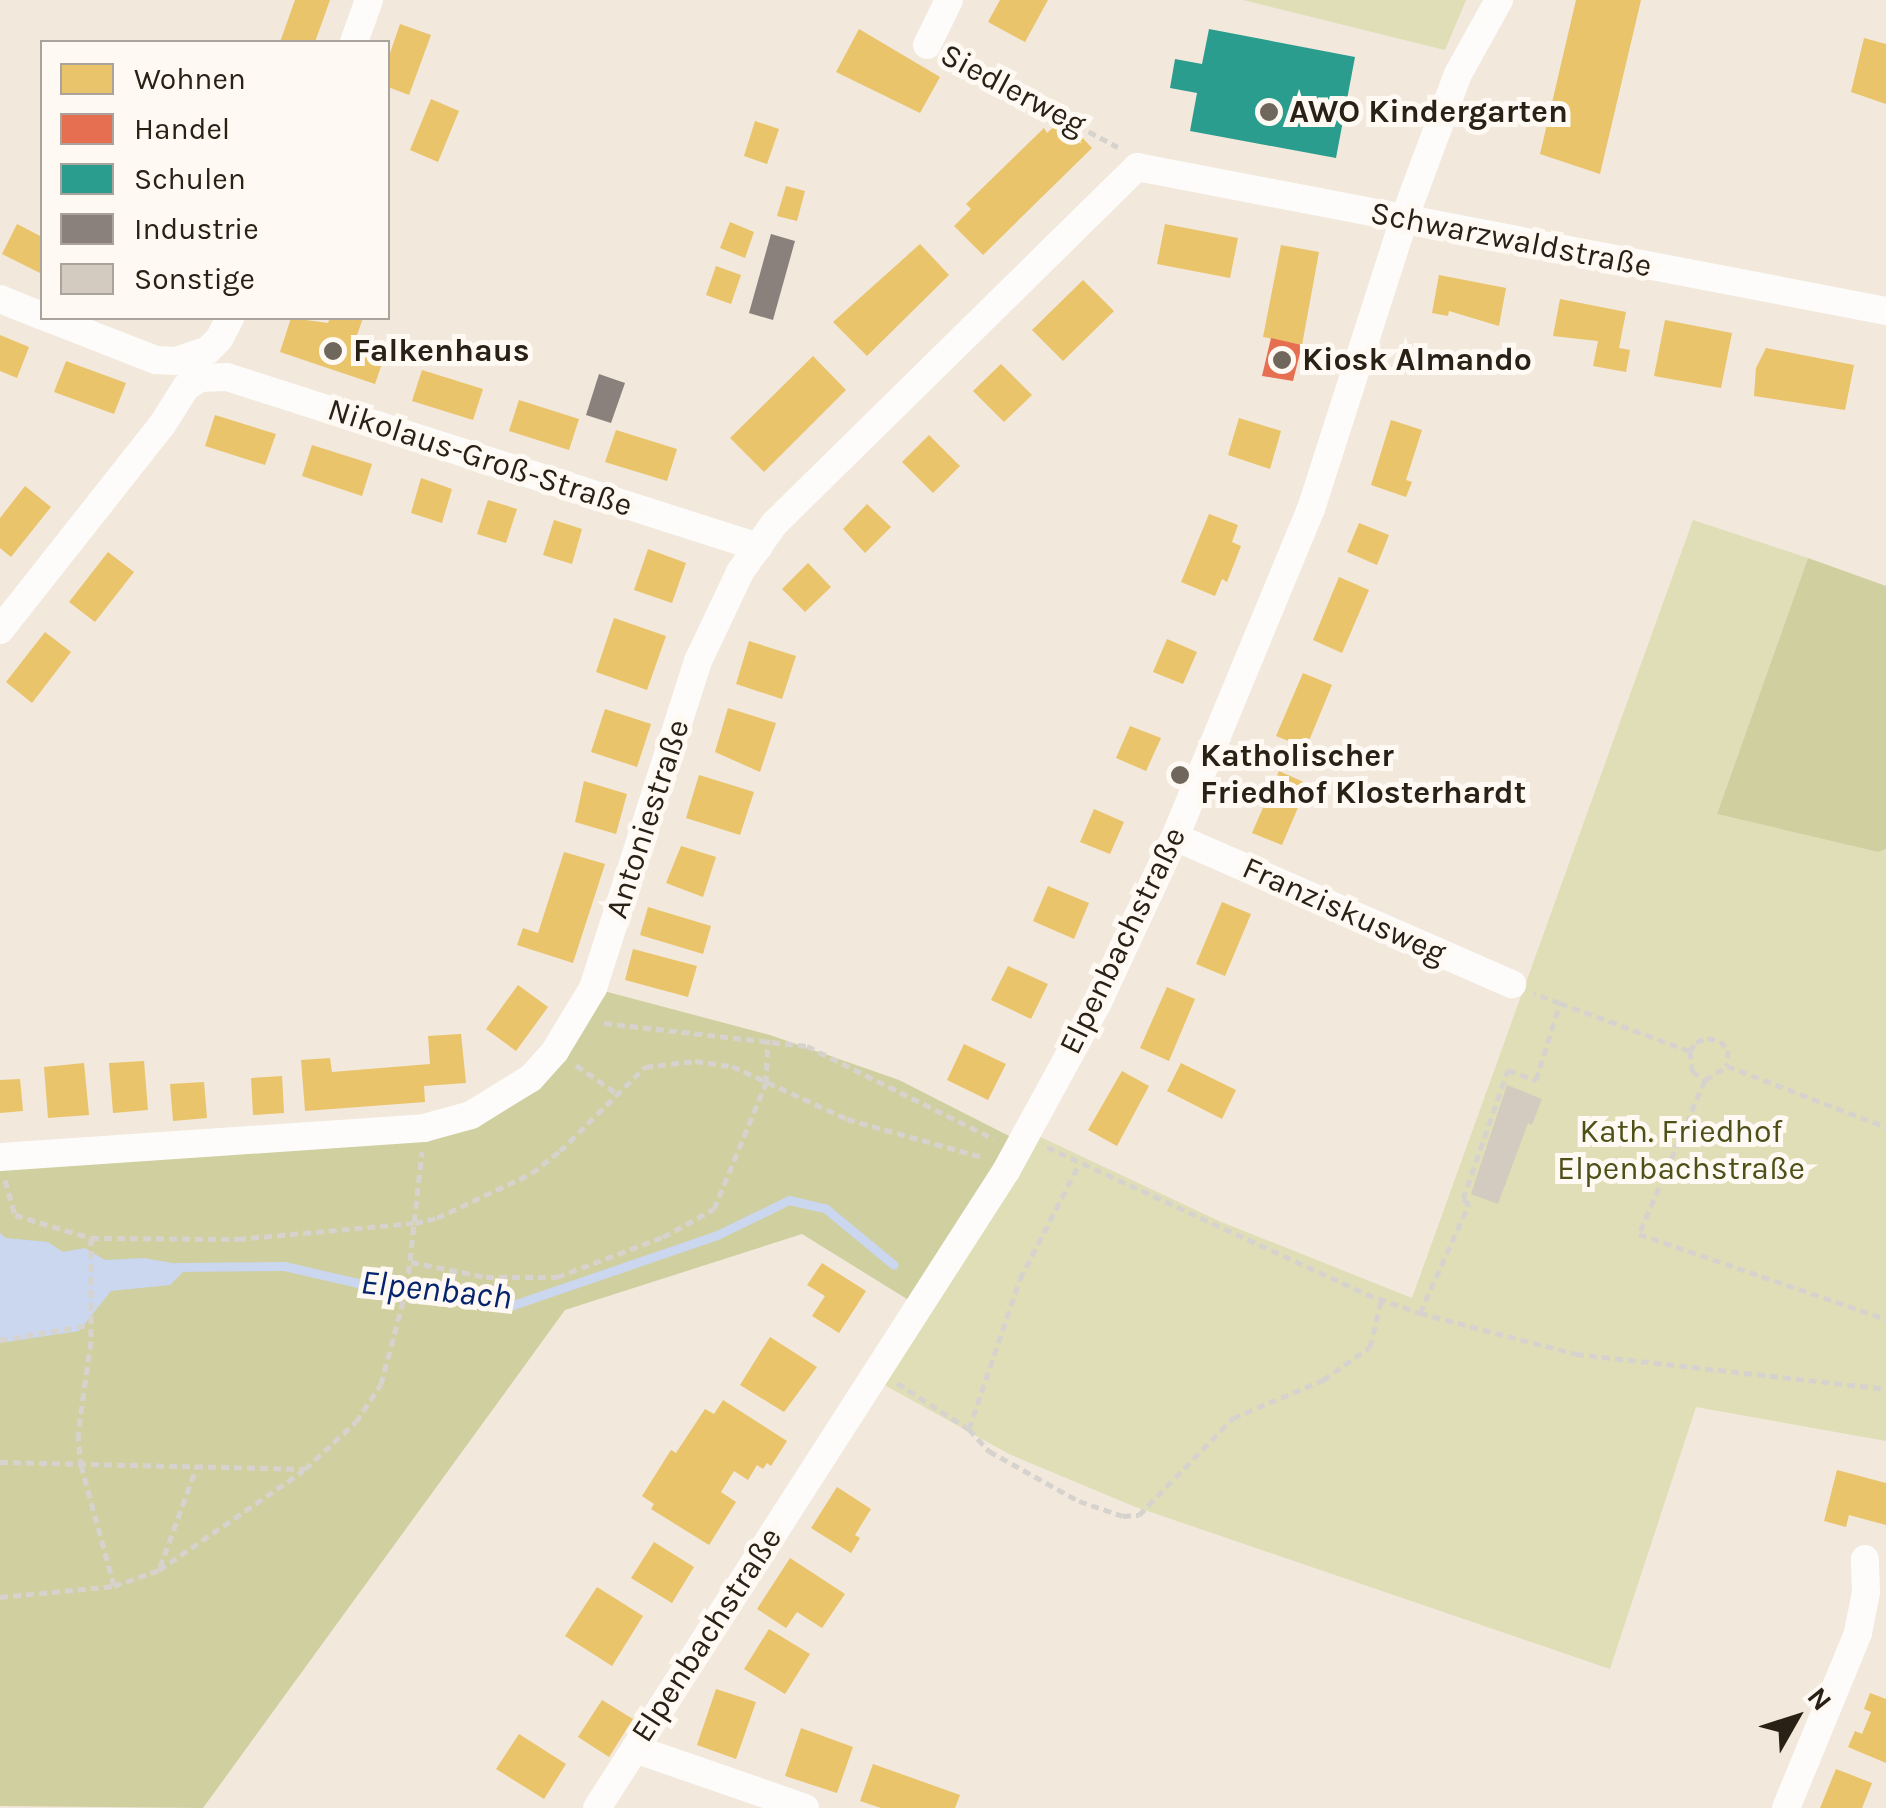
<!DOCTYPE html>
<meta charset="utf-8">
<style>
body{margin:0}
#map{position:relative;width:1886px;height:1808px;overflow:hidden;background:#f2e8dc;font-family:Karla,sans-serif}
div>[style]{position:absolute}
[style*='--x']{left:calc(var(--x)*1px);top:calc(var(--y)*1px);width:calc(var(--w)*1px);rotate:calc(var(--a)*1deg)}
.green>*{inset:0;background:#dfdeb6}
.forest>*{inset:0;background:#cfcf9f}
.water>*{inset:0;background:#cbd6ef}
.homes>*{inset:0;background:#e9c46a}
.shops>*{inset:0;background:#e76f51}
.schools>*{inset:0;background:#2a9d8f}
.industry>*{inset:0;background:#8a817c}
.stream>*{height:9px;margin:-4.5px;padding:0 4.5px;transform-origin:4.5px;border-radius:4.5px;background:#cbd6ef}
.building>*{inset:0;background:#d3cbc0}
.path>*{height:5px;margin-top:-2.5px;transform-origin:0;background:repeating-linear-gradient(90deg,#d6d3ce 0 8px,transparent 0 13px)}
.minor>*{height:28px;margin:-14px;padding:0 14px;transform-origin:14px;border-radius:14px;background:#fdfcfa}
.dots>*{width:28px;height:28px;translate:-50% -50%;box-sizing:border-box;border:5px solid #fef9f3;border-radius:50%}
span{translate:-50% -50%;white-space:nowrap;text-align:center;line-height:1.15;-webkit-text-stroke:10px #fef9f3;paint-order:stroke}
.street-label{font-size:32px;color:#292116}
.poi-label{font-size:32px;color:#292116;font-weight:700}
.left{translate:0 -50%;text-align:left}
.park-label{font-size:32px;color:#4d5118}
.water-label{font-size:35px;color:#05246d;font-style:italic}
.legend{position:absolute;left:40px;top:40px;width:350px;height:280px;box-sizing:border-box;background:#fef9f3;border:2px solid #a9a39b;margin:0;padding:12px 18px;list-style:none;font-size:30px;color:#292116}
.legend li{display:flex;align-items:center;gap:20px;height:50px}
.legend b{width:50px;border:2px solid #a9a39b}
.north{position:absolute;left:1746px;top:1668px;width:100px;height:100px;-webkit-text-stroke:8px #fef9f3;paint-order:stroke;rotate:51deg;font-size:28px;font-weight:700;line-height:40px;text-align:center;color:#292116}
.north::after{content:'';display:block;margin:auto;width:35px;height:45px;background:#292116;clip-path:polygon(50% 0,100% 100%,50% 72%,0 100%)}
</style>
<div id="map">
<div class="green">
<div style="clip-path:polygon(1243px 0,1466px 0,1445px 50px)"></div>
<div style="clip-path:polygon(1693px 520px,1808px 558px,1717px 814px,1878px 852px,1886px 849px,1886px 1441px,1696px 1407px,1610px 1669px,1133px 1506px,1009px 1454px,879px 1382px,1032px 1133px,1219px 1221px,1412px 1298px)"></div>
</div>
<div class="forest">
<div style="clip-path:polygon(1808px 558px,1886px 586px,1886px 849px,1878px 852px,1717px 814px)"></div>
<div style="clip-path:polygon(600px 990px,770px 1035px,899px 1080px,1017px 1140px,915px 1304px,802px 1234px,565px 1310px,203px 1808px,0 1806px,0 1166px,476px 1119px)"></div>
</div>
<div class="water">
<div style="clip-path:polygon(0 1233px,6px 1238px,48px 1242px,63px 1252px,85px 1248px,105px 1260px,144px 1258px,189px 1266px,170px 1285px,111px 1291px,79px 1331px,0 1343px)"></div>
</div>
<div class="homes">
<div style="clip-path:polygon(295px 0,330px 0,315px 42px,280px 42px)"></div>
<div style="clip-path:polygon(1000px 0,1048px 0,1025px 42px,988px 22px)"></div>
<div style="clip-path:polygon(1576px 0,1641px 0,1600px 174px,1540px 154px)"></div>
<div style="clip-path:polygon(400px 24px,431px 35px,409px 95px,388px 87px,388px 59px)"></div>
<div style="clip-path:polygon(859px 29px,940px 77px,920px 113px,836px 72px)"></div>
<div style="clip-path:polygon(1864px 38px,1886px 44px,1886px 104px,1851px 92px)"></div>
<div style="clip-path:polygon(431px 99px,459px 111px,438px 162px,410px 150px)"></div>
<div style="clip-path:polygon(755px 121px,779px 129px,767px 164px,744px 156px)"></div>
<div style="clip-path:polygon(1057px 124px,1072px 139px,1078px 133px,1092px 148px,983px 255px,954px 226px,971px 209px,966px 204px,1044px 128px,1047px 133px)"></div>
<div style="clip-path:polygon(786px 186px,805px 191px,797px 221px,777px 216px)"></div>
<div style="clip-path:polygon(730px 222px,754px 232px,745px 258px,720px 248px)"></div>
<div style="clip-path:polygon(17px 224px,42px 237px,42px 274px,2px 254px)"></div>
<div style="clip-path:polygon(1165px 224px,1238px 238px,1230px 278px,1157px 264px)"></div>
<div style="clip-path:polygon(920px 244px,949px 275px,867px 356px,833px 322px)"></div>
<div style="clip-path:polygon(1281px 245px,1319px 252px,1302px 345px,1263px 337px)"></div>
<div style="clip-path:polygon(716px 266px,741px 275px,731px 304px,706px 295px)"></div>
<div style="clip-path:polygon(1439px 275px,1506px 288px,1499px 326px,1449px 311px,1448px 316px,1432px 313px)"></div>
<div style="clip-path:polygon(1083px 280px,1114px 311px,1063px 361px,1032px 330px)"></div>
<div style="clip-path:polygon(1560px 299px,1626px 312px,1619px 348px,1630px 350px,1626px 372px,1593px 366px,1598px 341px,1553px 336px)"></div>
<div style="clip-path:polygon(291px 318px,328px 323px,330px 318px,363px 318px,356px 338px,387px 349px,375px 384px,280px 352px)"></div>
<div style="clip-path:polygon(1665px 320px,1732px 333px,1721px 388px,1654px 376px)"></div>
<div style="clip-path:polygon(0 335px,29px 347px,17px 378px,0 371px)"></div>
<div style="clip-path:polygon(1766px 348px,1854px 365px,1845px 410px,1754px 396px,1756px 368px)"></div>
<div style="clip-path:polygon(813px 356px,846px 390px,764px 472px,730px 438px)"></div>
<div style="clip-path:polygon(66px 361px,126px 383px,114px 414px,54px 392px)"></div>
<div style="clip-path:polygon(1001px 364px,1032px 395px,1004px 422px,973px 391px)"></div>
<div style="clip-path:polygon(422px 370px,483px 389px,473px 420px,412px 401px)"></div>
<div style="clip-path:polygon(519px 400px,579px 419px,569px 450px,509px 431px)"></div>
<div style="clip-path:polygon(215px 415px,276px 434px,265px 465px,205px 446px)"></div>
<div style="clip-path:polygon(1239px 418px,1281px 431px,1270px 469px,1228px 455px)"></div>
<div style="clip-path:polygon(1391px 420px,1422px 430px,1406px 480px,1412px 482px,1406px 497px,1371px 485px)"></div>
<div style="clip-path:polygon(616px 430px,677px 449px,667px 481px,605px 462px)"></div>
<div style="clip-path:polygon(929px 435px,960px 466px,933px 493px,902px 462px)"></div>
<div style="clip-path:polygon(312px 445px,372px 464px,362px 496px,302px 476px)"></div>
<div style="clip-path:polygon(421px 478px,452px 489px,442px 523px,411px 513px)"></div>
<div style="clip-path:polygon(25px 486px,51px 507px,11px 557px,0 548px,0 518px)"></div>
<div style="clip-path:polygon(488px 500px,517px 509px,506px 543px,477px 534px)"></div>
<div style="clip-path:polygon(867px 504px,891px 527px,865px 553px,843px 529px)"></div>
<div style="clip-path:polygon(1209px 514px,1238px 525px,1232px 542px,1241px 546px,1227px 582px,1222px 579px,1215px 596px,1181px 582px)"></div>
<div style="clip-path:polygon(554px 520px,582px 529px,572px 564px,543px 555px)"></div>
<div style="clip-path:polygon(1359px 523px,1389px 535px,1377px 565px,1347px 552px)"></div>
<div style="clip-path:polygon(648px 549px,686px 563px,672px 603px,634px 590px)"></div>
<div style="clip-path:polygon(108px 552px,134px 572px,95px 622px,69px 602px)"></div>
<div style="clip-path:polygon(808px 563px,831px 587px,805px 612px,782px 589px)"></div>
<div style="clip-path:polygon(1339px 577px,1369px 590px,1342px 653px,1313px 640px)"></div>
<div style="clip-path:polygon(614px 618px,666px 636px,647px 690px,596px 672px)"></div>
<div style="clip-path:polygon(45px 632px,71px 652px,32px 703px,6px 682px)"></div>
<div style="clip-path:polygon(1167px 639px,1197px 652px,1183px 684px,1153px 672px)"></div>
<div style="clip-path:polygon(749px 641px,796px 656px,782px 699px,736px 684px)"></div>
<div style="clip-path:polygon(1303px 673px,1332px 685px,1306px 748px,1276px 736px)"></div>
<div style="clip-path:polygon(728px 708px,776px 723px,760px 772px,715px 752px)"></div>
<div style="clip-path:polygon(605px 709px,651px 724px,637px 767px,591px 752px)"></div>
<div style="clip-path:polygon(1130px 726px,1161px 738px,1146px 771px,1116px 758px)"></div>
<div style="clip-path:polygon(1279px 771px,1308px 784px,1282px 845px,1252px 833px)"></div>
<div style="clip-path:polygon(699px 775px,754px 792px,740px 835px,686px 818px)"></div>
<div style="clip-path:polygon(584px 781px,627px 794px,616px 834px,575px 822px)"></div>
<div style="clip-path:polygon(1094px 809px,1124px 822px,1110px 854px,1080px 842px)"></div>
<div style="clip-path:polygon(681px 846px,716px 857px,703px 897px,666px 883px)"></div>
<div style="clip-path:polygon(564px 852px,605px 864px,573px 963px,517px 945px,523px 928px,538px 933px)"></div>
<div style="clip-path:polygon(1048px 886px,1089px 903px,1074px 939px,1033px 921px)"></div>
<div style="clip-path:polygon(1222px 902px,1251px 914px,1225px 976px,1196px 964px)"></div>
<div style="clip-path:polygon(648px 907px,711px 926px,703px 954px,640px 935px)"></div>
<div style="clip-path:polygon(633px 949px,697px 966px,688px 997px,625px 980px)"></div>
<div style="clip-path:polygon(1008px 966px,1048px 984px,1031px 1019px,991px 1000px)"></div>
<div style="clip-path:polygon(518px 985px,548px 1007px,516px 1051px,486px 1029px)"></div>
<div style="clip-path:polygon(1167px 987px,1195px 999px,1169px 1061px,1140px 1048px)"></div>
<div style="clip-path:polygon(461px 1034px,466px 1083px,424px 1086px,425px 1102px,305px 1111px,301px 1060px,330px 1058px,332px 1072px,430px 1064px,428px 1036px)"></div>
<div style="clip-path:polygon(964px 1044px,1006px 1064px,988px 1100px,947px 1080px)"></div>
<div style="clip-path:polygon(144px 1061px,148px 1110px,113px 1113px,109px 1063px)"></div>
<div style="clip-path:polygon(84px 1063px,89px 1115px,48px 1118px,44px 1067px)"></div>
<div style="clip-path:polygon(1181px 1063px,1236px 1090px,1222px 1119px,1167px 1091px)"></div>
<div style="clip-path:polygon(1122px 1071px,1149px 1086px,1117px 1146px,1088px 1130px)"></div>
<div style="clip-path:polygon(282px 1076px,284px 1113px,253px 1115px,251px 1078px)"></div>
<div style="clip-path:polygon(20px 1079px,23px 1111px,0 1113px,0 1080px)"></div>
<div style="clip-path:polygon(204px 1082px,207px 1118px,173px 1121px,170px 1084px)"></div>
<div style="clip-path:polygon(822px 1263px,866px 1291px,839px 1333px,812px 1316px,825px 1296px,807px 1285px)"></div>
<div style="clip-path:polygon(770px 1337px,817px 1367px,784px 1412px,740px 1385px)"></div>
<div style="clip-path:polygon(723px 1400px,787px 1441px,771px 1466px,767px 1463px,763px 1469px,757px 1465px,748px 1480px,734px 1471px,721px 1492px,736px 1502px,709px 1545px,651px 1509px,654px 1504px,642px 1496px,671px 1450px,676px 1453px,705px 1409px,714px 1414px)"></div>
<div style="clip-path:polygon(1837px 1470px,1886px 1483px,1886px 1525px,1849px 1515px,1846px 1527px,1824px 1521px)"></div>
<div style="clip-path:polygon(837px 1487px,871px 1509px,855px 1535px,860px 1538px,851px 1553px,811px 1528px)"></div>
<div style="clip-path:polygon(654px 1542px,694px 1567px,672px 1603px,631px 1578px)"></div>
<div style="clip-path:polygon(790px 1558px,845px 1594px,822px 1628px,797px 1612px,786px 1628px,757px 1609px)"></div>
<div style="clip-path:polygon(597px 1587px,643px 1616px,612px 1666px,565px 1636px)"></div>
<div style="clip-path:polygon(769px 1629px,810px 1654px,785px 1694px,744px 1669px)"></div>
<div style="clip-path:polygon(716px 1689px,756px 1702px,736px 1759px,697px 1745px)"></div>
<div style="clip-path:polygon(1870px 1693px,1886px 1699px,1886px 1763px,1848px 1747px,1855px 1731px,1862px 1734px,1871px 1712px,1864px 1709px)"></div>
<div style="clip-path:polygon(602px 1700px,633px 1719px,609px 1757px,578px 1737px)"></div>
<div style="clip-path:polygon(801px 1728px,853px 1747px,837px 1793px,785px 1776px)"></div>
<div style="clip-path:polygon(519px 1734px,566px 1764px,544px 1799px,496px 1769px)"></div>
<div style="clip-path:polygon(873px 1764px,960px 1795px,955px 1808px,881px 1808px,860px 1801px)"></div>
<div style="clip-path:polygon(1836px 1769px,1872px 1783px,1862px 1808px,1820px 1808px)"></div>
</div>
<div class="shops">
<div style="clip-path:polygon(1271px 338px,1302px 345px,1293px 381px,1262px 376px)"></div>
</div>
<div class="schools">
<div style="clip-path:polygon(1209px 29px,1355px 57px,1336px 158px,1190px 131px,1197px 93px,1170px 88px,1175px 59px,1202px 64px)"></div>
</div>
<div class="industry">
<div style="clip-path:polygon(771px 234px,795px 241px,773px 320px,749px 313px)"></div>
<div style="clip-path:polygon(599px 374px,625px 383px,611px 423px,586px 415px)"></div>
</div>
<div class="stream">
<div style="--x:177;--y:1267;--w:107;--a:-0.5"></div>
<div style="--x:284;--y:1266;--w:112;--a:12.9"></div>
<div style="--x:393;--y:1291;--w:121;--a:6.7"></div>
<div style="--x:513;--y:1305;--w:216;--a:-18.9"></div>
<div style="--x:717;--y:1235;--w:80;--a:-25.9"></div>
<div style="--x:789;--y:1200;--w:37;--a:13"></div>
<div style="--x:825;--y:1208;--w:89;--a:39.6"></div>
</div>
<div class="building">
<div style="clip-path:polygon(1507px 1085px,1542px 1099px,1532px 1125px,1528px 1123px,1498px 1204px,1471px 1194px)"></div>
</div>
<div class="path">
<div style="--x:951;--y:58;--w:189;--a:28.1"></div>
<div style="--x:1560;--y:1003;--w:139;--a:20.3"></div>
<div style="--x:1690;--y:1051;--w:11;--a:-56"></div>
<div style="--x:1696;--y:1042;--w:12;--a:-20"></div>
<div style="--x:1707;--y:1038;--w:13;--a:13"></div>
<div style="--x:1720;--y:1041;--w:12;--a:48"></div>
<div style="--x:1728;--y:1050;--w:16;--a:94"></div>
<div style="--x:1727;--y:1066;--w:170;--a:21"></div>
<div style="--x:604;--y:1023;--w:204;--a:6.5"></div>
<div style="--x:807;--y:1046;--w:209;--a:26.4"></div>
<div style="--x:1690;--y:1051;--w:20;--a:84"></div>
<div style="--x:1692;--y:1071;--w:16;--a:35"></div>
<div style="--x:1705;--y:1080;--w:26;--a:-32"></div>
<div style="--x:576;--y:1065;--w:52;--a:34.9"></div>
<div style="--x:1705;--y:1080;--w:168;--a:113.2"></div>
<div style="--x:1639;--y:1234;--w:261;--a:19"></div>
<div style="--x:1047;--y:1147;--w:351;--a:24.7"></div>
<div style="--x:1366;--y:1294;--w:57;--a:19.4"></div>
<div style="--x:1420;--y:1313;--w:161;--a:14.7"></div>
<div style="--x:1576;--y:1354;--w:312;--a:6.4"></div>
<div style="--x:5;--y:1180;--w:36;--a:74"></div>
<div style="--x:15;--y:1215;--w:79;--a:16.8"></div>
<div style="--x:91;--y:1238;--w:147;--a:0.4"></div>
<div style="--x:238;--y:1239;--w:178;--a:-5.2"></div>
<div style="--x:415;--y:1223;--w:23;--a:-13"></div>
<div style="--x:437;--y:1218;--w:105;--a:-25.3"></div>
<div style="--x:532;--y:1173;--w:36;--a:-38"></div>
<div style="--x:560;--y:1151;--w:120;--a:-44.7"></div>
<div style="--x:645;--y:1067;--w:50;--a:-6.8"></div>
<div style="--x:695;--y:1061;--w:37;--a:8"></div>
<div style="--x:732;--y:1066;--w:127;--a:24.7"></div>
<div style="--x:847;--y:1119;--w:140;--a:15.7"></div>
<div style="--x:91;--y:1238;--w:103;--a:90"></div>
<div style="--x:91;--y:1341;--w:93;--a:98"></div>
<div style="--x:78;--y:1433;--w:32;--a:85"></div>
<div style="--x:81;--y:1465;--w:125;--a:74.7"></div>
<div style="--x:411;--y:1262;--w:76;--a:11.3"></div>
<div style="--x:486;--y:1277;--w:71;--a:0"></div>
<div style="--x:557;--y:1277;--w:113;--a:-20.7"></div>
<div style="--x:663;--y:1237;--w:58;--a:-28.8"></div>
<div style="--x:714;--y:1209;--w:136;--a:-67.6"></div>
<div style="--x:766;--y:1083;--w:44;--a:-87.4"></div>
<div style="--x:1420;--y:1313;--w:120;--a:-65.8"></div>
<div style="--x:1469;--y:1204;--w:8;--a:-140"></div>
<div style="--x:1463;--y:1199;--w:137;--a:-70.8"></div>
<div style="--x:1508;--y:1070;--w:30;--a:20"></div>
<div style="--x:1536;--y:1080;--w:81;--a:-72.7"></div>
<div style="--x:1560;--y:1003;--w:28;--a:-159"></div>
<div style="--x:0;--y:1340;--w:90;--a:-9.6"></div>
<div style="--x:897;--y:1383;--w:85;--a:32.6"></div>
<div style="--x:969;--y:1429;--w:158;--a:-71.2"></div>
<div style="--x:1020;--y:1279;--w:129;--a:-62.8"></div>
<div style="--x:969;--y:1429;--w:30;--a:48"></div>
<div style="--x:989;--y:1451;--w:103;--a:29.1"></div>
<div style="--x:1079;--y:1501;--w:46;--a:18.8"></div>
<div style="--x:1123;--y:1516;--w:16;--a:-4"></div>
<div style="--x:1139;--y:1515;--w:135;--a:-45.9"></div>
<div style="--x:1233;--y:1418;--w:98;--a:-22.9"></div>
<div style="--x:1323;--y:1380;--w:57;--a:-35.1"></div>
<div style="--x:1370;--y:1347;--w:47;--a:-76.6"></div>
<div style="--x:0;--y:1462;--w:305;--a:1.3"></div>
<div style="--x:305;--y:1469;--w:69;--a:-42.7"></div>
<div style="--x:356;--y:1422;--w:45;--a:-56.7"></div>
<div style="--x:381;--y:1384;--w:101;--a:-75.1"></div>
<div style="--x:407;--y:1286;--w:135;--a:-83.6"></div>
<div style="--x:160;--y:1567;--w:108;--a:-69.9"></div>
<div style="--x:0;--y:1597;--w:115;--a:-5.5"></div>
<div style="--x:114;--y:1586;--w:48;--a:-19.6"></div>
<div style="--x:159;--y:1570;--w:175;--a:-34.5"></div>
</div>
<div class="minor">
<div style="--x:354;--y:42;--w:45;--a:-70.3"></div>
<div style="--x:927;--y:45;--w:50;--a:-63.9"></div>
<div style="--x:0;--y:299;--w:45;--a:22"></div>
<div style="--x:48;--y:318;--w:116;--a:21.3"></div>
<div style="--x:156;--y:360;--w:20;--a:3"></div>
<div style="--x:176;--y:361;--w:34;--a:-19"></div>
<div style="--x:208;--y:350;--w:16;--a:-45"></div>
<div style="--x:219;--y:339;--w:24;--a:-62"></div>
<div style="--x:0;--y:630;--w:261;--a:-51.7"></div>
<div style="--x:162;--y:425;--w:45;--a:-57.7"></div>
<div style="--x:186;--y:387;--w:17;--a:-33"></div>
<div style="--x:200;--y:378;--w:27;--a:-2"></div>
<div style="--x:227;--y:377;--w:558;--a:17.75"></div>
<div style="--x:1175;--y:837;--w:368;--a:23.6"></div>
<div style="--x:0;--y:1157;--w:425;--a:-3.9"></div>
<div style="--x:424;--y:1128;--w:49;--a:-15.5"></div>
<div style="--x:471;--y:1115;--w:70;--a:-31.7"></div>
<div style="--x:531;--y:1078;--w:36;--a:-48"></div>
<div style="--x:555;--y:1051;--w:74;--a:-58.9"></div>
<div style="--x:593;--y:988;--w:343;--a:-72.2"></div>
<div style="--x:698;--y:661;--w:98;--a:-64.7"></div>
<div style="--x:740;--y:572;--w:59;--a:-54.7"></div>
<div style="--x:774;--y:524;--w:509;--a:-44.52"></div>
<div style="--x:1137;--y:167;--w:763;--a:10.88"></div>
<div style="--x:635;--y:1749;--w:180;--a:19.1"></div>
<div style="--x:597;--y:1808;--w:757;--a:-57.3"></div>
<div style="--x:1006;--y:1171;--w:192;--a:-61.4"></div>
<div style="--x:1098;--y:1002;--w:182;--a:-65"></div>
<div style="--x:1175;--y:837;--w:355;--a:-67.5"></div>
<div style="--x:1311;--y:509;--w:305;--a:-72.2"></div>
<div style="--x:1404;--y:219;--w:155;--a:-69.6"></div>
<div style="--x:1458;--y:74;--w:85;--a:-61"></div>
<div style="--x:1786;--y:1808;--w:189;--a:-67.6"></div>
<div style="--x:1858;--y:1633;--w:42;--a:-79"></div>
<div style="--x:1866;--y:1592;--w:33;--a:-92"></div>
</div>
<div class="dots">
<div style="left:1269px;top:112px;background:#6f675b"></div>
<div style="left:333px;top:351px;background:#6f675b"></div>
<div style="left:1282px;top:360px;background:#6f675b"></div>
<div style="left:1180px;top:775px;background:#6f675b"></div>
</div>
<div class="street-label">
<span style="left:1013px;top:90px;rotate:28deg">Siedlerweg</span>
<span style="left:1511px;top:240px;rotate:11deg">Schwarzwaldstraße</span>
<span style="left:480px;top:458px;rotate:18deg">Nikolaus-Groß-Straße</span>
<span style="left:648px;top:819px;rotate:-72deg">Antoniestraße</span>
<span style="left:1344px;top:911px;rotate:24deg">Franziskusweg</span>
<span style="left:1123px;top:941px;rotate:-64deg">Elpenbachstraße</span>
<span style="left:707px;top:1635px;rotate:-57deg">Elpenbachstraße</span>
</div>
<div class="poi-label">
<span class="left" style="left:1289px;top:112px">AWO Kindergarten</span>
<span class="left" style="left:353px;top:351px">Falkenhaus</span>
<span class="left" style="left:1302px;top:360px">Kiosk Almando</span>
<span class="left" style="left:1200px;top:775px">Katholischer<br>Friedhof Klosterhardt</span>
</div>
<div class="park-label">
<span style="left:1681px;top:1151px">Kath. Friedhof<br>Elpenbachstraße</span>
</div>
<div class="water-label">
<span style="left:436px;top:1290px;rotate:6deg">Elpenbach</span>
</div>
<ul class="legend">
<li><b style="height:28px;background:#e9c46a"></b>Wohnen</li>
<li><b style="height:28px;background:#e76f51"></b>Handel</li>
<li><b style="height:28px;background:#2a9d8f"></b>Schulen</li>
<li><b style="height:28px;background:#8a817c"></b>Industrie</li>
<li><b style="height:28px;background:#d3cbc0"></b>Sonstige</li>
</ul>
<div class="north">N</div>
</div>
